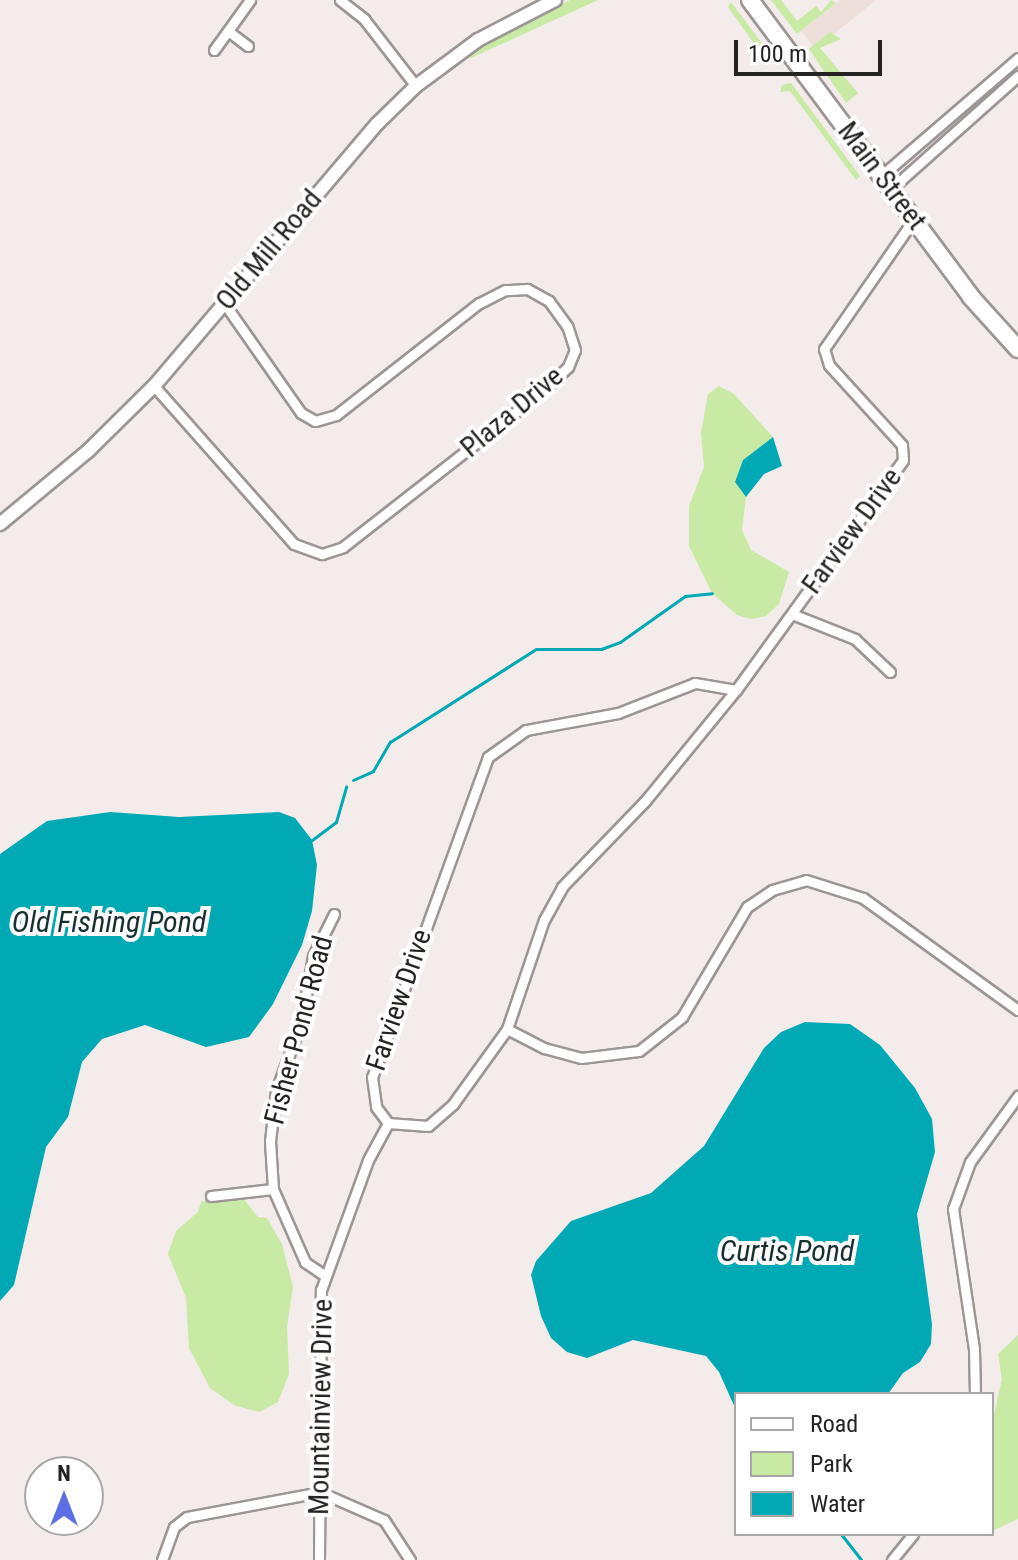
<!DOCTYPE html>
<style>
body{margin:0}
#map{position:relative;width:1018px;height:1560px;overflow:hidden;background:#f3ecea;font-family:"Roboto Condensed",sans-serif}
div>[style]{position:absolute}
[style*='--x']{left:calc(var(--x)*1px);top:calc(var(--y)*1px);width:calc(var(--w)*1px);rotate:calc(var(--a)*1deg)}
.built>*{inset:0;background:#eedfda}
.green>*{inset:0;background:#c8eaa5}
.water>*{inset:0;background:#00a9b4}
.stream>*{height:3px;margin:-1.5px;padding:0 1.5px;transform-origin:1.5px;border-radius:1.5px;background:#00a9b4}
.roads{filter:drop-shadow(2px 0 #9c9694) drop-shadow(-2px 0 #9c9694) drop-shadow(0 2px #9c9694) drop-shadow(0 -2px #9c9694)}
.street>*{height:9px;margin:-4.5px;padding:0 4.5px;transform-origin:4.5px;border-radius:4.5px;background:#fff}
.secondary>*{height:12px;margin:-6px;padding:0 6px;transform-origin:6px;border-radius:6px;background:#fff}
.highway>*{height:16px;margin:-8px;padding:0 8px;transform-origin:8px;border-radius:8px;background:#fff}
span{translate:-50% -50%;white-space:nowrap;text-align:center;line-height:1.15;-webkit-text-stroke:8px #fff;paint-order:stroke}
.street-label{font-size:28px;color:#252322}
.water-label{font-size:30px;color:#182f31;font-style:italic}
.legend{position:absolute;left:734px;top:1392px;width:260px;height:144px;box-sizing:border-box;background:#fff;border:2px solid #a8a7a7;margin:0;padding:10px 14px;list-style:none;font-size:24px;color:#252322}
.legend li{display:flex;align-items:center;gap:16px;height:40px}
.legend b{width:40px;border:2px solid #a8a7a7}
.north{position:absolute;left:24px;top:1456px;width:80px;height:80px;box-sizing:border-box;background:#fff;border:2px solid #a8a7a7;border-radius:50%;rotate:0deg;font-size:22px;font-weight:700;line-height:32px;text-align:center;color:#252322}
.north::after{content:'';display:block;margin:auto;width:28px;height:36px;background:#5e6fe6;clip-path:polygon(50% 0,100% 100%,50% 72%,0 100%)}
.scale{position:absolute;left:734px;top:40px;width:148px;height:36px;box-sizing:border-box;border:4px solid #252322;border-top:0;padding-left:10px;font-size:24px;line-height:28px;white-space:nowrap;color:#252322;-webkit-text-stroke:6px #fff;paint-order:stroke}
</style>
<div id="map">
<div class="built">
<div style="clip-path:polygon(840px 0,876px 0,815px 49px,801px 31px)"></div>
</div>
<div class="green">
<div style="clip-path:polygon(570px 0,598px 0,469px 59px,481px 45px)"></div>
<div style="clip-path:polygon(771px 0,781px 0,797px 21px,816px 6px,821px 12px,831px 0,836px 3px,797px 34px)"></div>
<div style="clip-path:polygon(731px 2px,770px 54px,765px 59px,757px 59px,760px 52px,728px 7px)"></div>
<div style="clip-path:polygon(830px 32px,841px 39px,820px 48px,858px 93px,846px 103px,809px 49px)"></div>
<div style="clip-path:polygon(791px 83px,860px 176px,856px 180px,790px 91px,780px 92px,782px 85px)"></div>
<div style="clip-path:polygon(719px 386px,734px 394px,773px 437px,743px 460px,735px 482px,746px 497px,742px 530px,751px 550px,789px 572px,779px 604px,766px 616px,751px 619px,737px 615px,712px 593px,689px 546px,689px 506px,704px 467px,701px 433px,708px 394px)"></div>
<div style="clip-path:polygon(230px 1195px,242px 1197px,258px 1217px,267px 1218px,282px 1244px,293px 1287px,287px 1327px,289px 1374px,278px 1402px,259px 1412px,234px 1405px,210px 1388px,189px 1348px,186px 1298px,168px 1254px,176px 1231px,198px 1212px,201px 1202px)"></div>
<div style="clip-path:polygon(1018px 1335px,1018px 1519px,992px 1531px,992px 1423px,1002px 1379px,998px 1354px)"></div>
</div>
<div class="water">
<div style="clip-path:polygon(773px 437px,782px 466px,764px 474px,746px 497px,735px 482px,743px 460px)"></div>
<div style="clip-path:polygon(110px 812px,179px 817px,279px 812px,295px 818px,312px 840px,317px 865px,312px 911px,302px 945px,273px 1004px,249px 1037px,206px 1047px,145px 1025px,102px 1039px,82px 1062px,68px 1117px,46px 1147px,14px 1285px,0 1301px,0 854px,47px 821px)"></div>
<div style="clip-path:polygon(805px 1022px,850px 1024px,880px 1045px,915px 1088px,932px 1119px,935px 1152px,917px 1214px,932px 1324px,931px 1344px,920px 1362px,903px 1373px,888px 1394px,736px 1394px,736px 1410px,719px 1372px,706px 1356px,633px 1340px,587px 1358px,567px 1352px,551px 1338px,541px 1316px,531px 1275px,536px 1261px,571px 1221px,651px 1193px,704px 1146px,764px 1048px,781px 1032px)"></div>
</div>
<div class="stream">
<div style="--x:353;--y:780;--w:22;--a:-24"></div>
<div style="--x:373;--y:771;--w:34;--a:-60"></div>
<div style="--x:390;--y:742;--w:173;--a:-32.5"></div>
<div style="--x:536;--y:649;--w:65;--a:0"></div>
<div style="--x:601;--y:649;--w:20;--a:-20"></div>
<div style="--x:620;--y:642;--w:80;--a:-35.3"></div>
<div style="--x:685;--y:596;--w:27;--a:-6"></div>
<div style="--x:312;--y:840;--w:30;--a:-37"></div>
<div style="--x:336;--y:822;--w:37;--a:-74"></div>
<div style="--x:841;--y:1534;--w:33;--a:52"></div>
</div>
<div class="roads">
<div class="street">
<div style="--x:340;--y:0;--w:31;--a:38"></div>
<div style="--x:364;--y:19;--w:85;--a:52.2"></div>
<div style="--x:228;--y:31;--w:25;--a:37"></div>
<div style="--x:214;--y:50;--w:62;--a:-54.2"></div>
<div style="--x:881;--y:176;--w:181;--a:-40.7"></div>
<div style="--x:891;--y:189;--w:170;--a:-41.7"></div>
<div style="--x:154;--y:386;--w:211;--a:48.5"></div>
<div style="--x:294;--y:544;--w:30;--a:20"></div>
<div style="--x:322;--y:554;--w:22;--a:-18"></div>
<div style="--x:343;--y:547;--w:255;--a:-38"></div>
<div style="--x:544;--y:390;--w:33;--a:-44"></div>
<div style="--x:568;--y:367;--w:18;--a:-68"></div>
<div style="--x:575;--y:350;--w:25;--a:-108"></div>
<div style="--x:567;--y:326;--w:31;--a:-126"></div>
<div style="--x:549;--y:301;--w:25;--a:-151"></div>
<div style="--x:527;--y:289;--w:22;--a:177"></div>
<div style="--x:505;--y:290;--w:29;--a:153"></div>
<div style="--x:479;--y:303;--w:182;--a:141.9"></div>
<div style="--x:336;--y:415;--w:22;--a:164"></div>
<div style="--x:315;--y:421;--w:16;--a:-150"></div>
<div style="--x:301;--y:413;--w:134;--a:-125"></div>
<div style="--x:792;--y:614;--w:68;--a:21.6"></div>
<div style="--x:855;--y:639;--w:48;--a:43.3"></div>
<div style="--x:736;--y:690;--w:42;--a:-170.3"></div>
<div style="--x:695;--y:683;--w:83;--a:158.7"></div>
<div style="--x:618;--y:713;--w:94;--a:169.5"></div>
<div style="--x:526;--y:730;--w:47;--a:144.6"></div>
<div style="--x:488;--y:757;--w:340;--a:109.9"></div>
<div style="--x:372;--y:1077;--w:30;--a:82"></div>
<div style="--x:376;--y:1107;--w:20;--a:53"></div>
<div style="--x:388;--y:1123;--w:40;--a:4.3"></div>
<div style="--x:428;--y:1126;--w:33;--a:-41"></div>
<div style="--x:453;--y:1104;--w:92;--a:-54.2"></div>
<div style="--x:507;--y:1029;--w:115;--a:-71.3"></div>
<div style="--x:544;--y:920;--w:38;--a:-61"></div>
<div style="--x:562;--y:887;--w:120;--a:-46"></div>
<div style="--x:645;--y:801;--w:144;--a:-50.7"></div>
<div style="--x:736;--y:690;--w:284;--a:-54"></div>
<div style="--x:903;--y:460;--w:15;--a:-94"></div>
<div style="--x:902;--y:445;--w:108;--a:-132.4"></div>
<div style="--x:829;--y:365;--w:17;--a:-107"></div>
<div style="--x:824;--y:349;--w:158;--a:-55.3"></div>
<div style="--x:507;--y:1029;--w:42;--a:27.2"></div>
<div style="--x:544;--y:1048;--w:38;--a:15"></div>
<div style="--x:581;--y:1058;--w:58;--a:-6.9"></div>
<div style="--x:639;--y:1051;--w:55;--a:-38.3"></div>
<div style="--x:682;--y:1017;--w:128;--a:-59.4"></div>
<div style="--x:747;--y:907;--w:30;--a:-34"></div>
<div style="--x:772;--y:890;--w:35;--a:-16"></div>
<div style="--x:806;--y:880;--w:60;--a:17.5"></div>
<div style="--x:863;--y:898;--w:191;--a:35.9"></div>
<div style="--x:211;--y:1196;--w:62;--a:-6.4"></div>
<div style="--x:324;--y:1275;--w:23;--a:-146"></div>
<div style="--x:305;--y:1262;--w:80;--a:-113.7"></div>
<div style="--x:273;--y:1189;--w:48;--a:-93.6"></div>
<div style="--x:270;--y:1141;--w:50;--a:-83.2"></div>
<div style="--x:276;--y:1091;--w:73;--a:-70.1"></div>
<div style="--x:301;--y:1022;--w:67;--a:-79.7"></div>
<div style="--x:313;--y:956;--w:47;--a:-63.4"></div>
<div style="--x:975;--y:1394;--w:45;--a:-91.3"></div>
<div style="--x:974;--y:1349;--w:142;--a:-98.5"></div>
<div style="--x:953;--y:1209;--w:50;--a:-70.1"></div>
<div style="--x:970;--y:1162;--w:82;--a:-54"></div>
<div style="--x:162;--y:1560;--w:35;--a:-70"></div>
<div style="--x:174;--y:1527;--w:16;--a:-38"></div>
<div style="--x:187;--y:1517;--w:135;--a:-10.6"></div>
<div style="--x:320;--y:1492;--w:70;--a:23.6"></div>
<div style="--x:384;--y:1520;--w:48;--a:57"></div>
<div style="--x:319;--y:1560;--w:270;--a:-89.6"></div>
<div style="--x:321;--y:1290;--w:138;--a:-70.1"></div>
<div style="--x:368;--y:1160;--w:42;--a:-61.6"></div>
<div style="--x:892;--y:1560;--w:33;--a:-51"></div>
</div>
<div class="secondary">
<div style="--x:0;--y:524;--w:116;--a:-39.7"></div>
<div style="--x:89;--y:450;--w:91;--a:-44.6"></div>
<div style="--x:154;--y:386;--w:344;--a:-49.6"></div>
<div style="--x:377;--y:124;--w:54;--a:-44.3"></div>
<div style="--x:416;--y:86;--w:77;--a:-36.6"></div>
<div style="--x:478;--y:40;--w:87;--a:-27.5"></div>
</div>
<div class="highway">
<div style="--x:750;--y:0;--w:370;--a:53.3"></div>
<div style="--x:971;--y:297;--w:70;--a:47.9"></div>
</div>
</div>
<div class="street-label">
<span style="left:882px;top:176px;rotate:53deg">Main Street</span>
<span style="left:269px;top:250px;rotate:-50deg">Old Mill Road</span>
<span style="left:512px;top:412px;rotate:-40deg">Plaza Drive</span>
<span style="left:852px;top:531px;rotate:-54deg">Farview Drive</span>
<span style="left:399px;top:1000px;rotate:-71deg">Farview Drive</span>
<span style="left:299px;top:1030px;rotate:-75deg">Fisher Pond Road</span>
<span style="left:321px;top:1407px;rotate:-89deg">Mountainview Drive</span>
</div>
<div class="water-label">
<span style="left:109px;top:922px">Old Fishing Pond</span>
<span style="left:787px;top:1251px">Curtis Pond</span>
</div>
<ul class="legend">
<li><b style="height:10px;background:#fff"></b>Road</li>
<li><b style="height:22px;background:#c8eaa5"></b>Park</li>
<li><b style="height:22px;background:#00a9b4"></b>Water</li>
</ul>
<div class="north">N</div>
<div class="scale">100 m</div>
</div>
